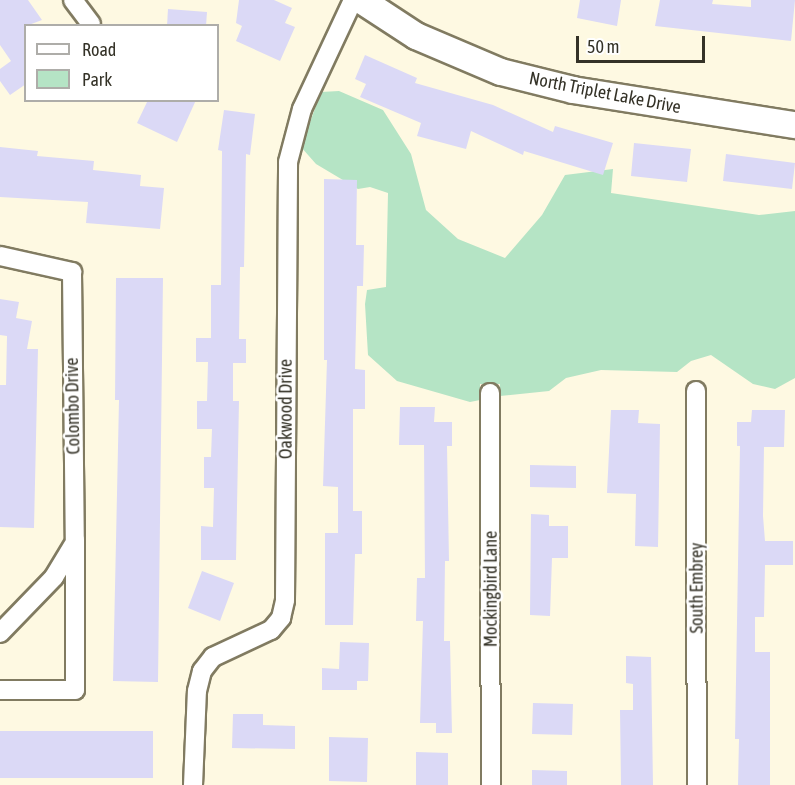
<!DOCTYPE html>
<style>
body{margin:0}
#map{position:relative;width:795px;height:785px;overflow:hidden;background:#fef9e2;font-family:"Asap Condensed",sans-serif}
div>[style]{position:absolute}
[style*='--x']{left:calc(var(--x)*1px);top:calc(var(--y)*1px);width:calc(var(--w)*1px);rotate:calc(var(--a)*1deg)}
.green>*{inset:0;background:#b5e4c5}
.building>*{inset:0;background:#dbd9f6}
.roads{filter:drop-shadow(2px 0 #817b61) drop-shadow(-2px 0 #817b61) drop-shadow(0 2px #817b61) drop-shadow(0 -2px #817b61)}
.street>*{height:18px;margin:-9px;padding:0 9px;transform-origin:9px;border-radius:9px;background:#fff}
.secondary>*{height:26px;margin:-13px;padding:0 13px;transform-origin:13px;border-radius:13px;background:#fff}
span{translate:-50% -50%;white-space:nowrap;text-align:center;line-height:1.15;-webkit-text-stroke:5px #fff;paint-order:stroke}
.street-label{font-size:18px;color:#343227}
.legend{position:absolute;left:24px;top:24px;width:195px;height:78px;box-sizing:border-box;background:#fff;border:2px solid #aeada9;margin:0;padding:8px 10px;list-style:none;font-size:18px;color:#343227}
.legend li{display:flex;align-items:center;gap:12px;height:30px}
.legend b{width:30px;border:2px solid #aeada9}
.scale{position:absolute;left:576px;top:36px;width:129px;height:27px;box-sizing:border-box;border:3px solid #343227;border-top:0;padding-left:8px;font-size:18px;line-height:21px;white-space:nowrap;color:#343227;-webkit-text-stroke:4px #fff;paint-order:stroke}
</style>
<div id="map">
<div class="green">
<div style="clip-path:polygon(339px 91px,383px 110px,411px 154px,426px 210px,458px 239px,505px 258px,542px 215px,565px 175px,613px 169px,611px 193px,759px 215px,795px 211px,795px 378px,775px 389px,753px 384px,711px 355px,691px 361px,677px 372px,601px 370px,566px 378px,549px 391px,500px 396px,500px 384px,480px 384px,480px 400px,470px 402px,397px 381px,368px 355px,365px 304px,367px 290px,386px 287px,388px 193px,370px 187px,358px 189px,316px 164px,301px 147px,321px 92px)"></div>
</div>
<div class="building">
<div style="clip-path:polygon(0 0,28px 0,42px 20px,26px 26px,26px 84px,10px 95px,0 81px,0 69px,11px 61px,0 45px)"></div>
<div style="clip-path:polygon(239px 0,274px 0,292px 8px,285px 23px,295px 27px,280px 61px,236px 41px,242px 26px,236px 23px)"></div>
<div style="clip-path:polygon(580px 0,621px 0,617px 26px,577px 18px)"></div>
<div style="clip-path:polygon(660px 0,713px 0,712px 4px,751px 7px,751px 0,795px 0,791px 41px,655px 26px)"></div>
<div style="clip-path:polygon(168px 9px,207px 12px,206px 26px,167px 26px)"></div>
<div style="clip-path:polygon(365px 55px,417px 78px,415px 83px,493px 105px,553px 132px,555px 126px,613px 143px,603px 175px,524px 151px,523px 155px,471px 131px,466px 149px,417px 136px,421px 123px,360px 97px,366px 84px,355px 79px)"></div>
<div style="clip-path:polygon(148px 100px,196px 100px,177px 142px,137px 123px)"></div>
<div style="clip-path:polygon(224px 110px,255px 114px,250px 155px,246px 154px,244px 267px,240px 267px,239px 339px,246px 339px,246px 363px,233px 363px,233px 401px,239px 401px,236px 560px,201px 560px,201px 526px,213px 527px,214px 488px,204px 488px,204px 457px,211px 457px,212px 429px,197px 429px,197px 401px,207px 401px,208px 362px,196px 362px,196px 338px,211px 338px,211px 285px,221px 285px,222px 151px,218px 150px)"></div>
<div style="clip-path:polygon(634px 143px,691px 149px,687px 182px,631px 176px)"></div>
<div style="clip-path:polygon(0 147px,38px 151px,37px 156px,94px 161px,93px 170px,141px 175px,140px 186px,164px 188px,160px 229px,86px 223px,88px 202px,0 197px)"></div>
<div style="clip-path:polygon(726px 154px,795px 163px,792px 189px,723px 181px)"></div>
<div style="clip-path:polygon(324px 179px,357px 180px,356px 245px,364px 245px,363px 286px,357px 286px,355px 369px,365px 370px,365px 409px,353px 409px,353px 511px,362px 511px,362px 554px,355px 554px,353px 625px,325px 625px,325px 533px,338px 533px,338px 487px,323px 486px,327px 360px,324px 360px)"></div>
<div style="clip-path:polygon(116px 278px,163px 278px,158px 682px,113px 681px,119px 400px,115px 400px)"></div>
<div style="clip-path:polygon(0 299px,19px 302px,16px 318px,32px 321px,27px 349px,38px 349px,34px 528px,0 527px,0 385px,6px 385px,7px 336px,0 335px)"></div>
<div style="clip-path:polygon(400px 407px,435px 407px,434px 422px,452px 422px,452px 446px,447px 446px,449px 561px,445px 561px,444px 641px,450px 641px,452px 733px,436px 733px,436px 723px,420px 723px,423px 621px,416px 621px,417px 578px,425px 578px,424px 445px,399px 445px)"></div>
<div style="clip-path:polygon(611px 410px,639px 410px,638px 423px,660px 424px,658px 547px,635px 546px,636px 494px,607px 493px)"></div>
<div style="clip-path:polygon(752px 410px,785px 410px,784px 447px,764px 447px,763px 516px,765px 541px,793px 541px,793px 565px,765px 565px,764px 617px,755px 617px,755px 652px,770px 652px,770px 785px,738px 785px,739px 739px,735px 739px,740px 446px,737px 446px,737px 422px,751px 422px)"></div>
<div style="clip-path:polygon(530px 465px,576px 466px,576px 488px,530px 487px)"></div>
<div style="clip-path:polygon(531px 514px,549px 515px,549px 526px,568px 526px,568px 558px,552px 558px,550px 616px,530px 615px)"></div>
<div style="clip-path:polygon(202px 571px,234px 583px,220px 621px,188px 608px)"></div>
<div style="clip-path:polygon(340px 642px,369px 643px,368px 681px,357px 681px,357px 690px,322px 690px,322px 668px,339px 669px)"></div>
<div style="clip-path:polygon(626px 656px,651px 657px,653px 785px,621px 785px,620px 710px,633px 710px,633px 684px,626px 683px)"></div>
<div style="clip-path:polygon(533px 703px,573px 704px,572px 735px,532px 734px)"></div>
<div style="clip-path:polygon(233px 714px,263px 714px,263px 725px,295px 726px,295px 749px,232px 748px)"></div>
<div style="clip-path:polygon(0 731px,153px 731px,153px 778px,0 778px)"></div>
<div style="clip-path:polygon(329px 737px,368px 738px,367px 782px,329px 781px)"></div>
<div style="clip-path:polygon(416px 752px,448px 753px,448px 785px,416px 785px)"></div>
<div style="clip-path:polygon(532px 770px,567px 771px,567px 785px,532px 785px)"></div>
</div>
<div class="roads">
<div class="street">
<div style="--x:73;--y:0;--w:30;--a:53"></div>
<div style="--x:0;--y:256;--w:74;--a:12.5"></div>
<div style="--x:72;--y:272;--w:268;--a:89.4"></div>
<div style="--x:75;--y:540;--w:150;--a:90"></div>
<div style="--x:75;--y:690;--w:75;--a:180"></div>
<div style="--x:696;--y:391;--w:394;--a:89.9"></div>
<div style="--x:490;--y:393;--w:392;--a:89.9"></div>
<div style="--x:0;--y:633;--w:78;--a:-46"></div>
<div style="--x:54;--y:577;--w:37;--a:-59"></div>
<div style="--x:193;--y:785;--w:94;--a:-87.6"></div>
<div style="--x:197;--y:691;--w:21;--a:-76"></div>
<div style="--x:202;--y:671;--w:18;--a:-52"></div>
<div style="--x:213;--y:657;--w:64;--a:-25"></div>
<div style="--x:271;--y:630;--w:16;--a:-50"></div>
<div style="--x:281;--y:618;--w:18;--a:-77"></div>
<div style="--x:285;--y:600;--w:438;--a:-89.6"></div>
<div style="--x:288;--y:162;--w:55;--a:-75.2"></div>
<div style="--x:302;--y:109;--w:120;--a:-64.9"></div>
</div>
<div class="secondary">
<div style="--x:361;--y:0;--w:66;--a:33.2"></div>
<div style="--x:416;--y:36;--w:92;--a:23"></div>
<div style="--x:501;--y:72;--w:74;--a:14"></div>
<div style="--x:573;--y:90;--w:225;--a:9"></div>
</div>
</div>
<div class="street-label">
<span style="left:605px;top:93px;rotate:11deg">North Triplet Lake Drive</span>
<span style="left:73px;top:406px;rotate:-91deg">Colombo Drive</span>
<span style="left:286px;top:409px;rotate:-90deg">Oakwood Drive</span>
<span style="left:697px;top:588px;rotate:-90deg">South Embrey</span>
<span style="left:491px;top:589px;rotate:-90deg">Mockingbird Lane</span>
</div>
<ul class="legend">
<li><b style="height:8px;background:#fff"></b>Road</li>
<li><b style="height:16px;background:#b5e4c5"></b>Park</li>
</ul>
<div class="scale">50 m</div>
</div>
